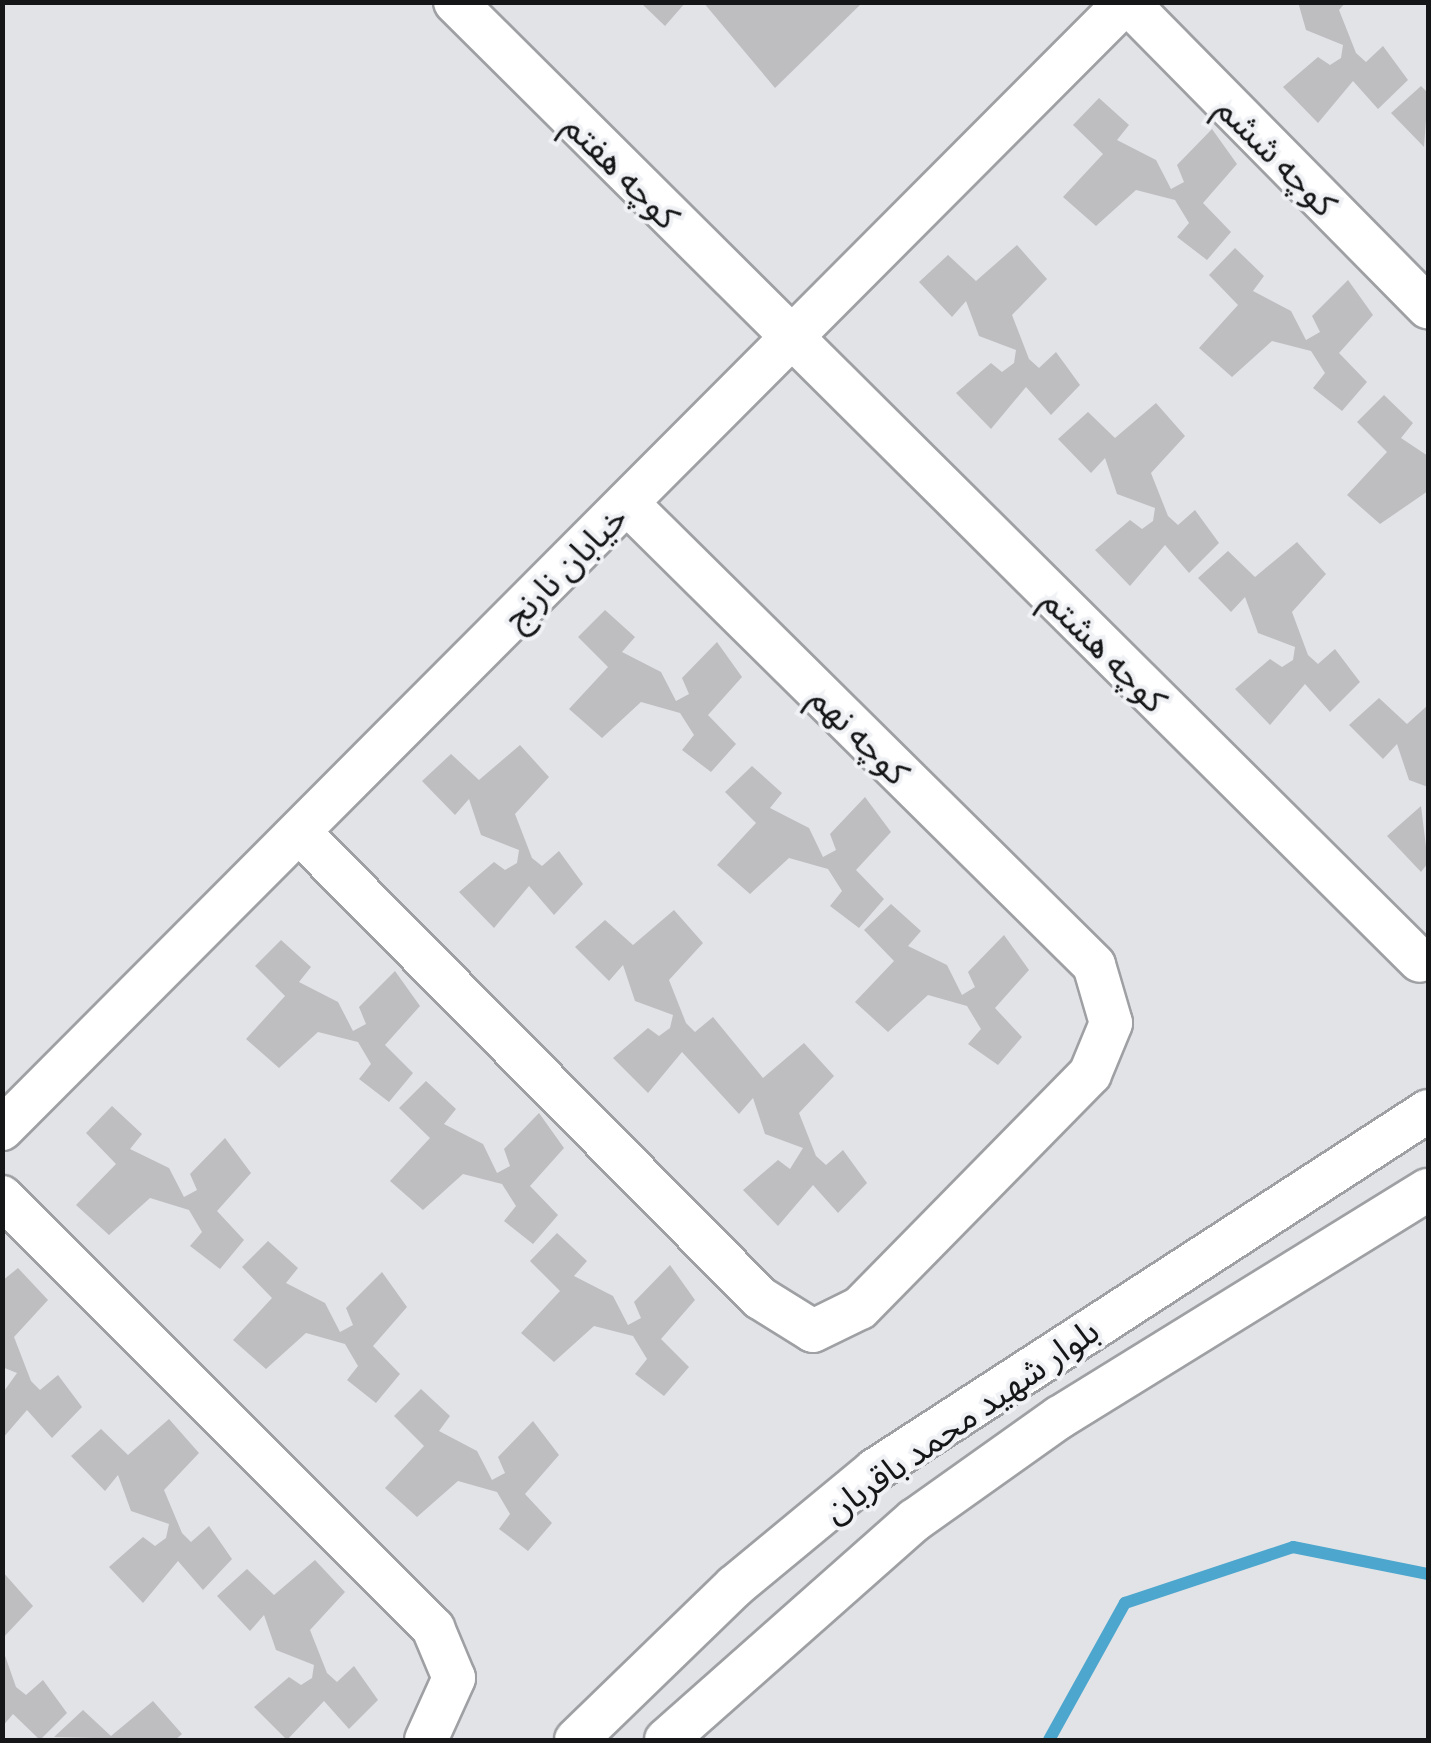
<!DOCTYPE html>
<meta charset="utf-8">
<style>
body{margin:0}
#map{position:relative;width:1431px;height:1743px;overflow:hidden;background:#e2e3e7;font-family:Barlow,"Noto Sans Arabic",sans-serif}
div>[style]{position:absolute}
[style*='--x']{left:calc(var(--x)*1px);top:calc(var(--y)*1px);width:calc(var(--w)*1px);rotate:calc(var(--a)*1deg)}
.stream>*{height:12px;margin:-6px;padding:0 6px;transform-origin:6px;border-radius:6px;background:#4ca6cd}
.building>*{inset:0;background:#bebec1}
.roads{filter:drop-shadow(2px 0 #9ea0a3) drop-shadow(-2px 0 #9ea0a3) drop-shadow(0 2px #9ea0a3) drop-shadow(0 -2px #9ea0a3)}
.minor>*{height:42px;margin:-21px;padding:0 21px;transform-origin:21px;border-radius:21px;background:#fff}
span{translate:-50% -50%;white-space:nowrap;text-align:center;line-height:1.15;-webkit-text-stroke:8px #eff1f4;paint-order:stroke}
.street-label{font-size:35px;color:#151617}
.frame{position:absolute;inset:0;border:5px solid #151617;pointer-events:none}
</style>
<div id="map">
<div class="stream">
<div style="--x:1049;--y:1740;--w:157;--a:-61"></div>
<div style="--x:1125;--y:1603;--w:177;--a:-18.4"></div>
<div style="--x:1293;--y:1547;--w:138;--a:11.3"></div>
</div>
<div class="building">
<div style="clip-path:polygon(640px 2px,686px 2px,665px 26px)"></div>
<div style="clip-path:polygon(703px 2px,863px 2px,775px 88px)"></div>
<div style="clip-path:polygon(1298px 2px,1346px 2px,1339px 10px,1356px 53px,1366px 62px,1383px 46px,1408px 80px,1378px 109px,1353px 81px,1318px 123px,1283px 87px,1318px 57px,1330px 65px,1341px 58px,1343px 45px,1306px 30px)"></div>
<div style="clip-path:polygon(1421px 86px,1428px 93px,1424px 147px,1391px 113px)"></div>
<div style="clip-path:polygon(1099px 98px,1129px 125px,1117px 140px,1156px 160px,1171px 189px,1184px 182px,1177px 165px,1212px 129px,1237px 164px,1203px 203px,1231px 232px,1207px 260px,1177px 237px,1189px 223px,1175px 200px,1136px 190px,1096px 226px,1063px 197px,1103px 154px,1073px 125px)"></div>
<div style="clip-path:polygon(1017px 245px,1047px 279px,1012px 315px,1029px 359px,1039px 368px,1056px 352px,1080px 385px,1051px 415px,1026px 387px,991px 429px,956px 393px,991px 363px,1002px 372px,1014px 363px,1016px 350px,979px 336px,966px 301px,952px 317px,919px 282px,948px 255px,976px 281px)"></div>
<div style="clip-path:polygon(1235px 248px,1264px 276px,1253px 291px,1291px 311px,1306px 340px,1320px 332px,1312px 316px,1348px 280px,1373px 315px,1339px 353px,1367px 382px,1342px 411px,1313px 388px,1325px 373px,1311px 351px,1272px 341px,1232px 377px,1199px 348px,1238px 305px,1209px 275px)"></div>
<div style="clip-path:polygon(1384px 395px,1413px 423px,1401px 438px,1428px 456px,1428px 491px,1380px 524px,1347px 495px,1387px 452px,1357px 422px)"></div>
<div style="clip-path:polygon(1156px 403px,1185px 436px,1151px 473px,1168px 516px,1178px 525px,1195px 510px,1219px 543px,1189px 573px,1165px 545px,1130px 586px,1095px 550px,1130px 520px,1142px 529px,1153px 521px,1155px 508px,1117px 494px,1105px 458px,1091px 473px,1058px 439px,1088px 412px,1115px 438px)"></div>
<div style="clip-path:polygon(1297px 542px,1326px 574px,1292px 612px,1308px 655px,1318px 664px,1335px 649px,1360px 682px,1330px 712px,1305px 684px,1270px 725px,1235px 689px,1270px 659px,1282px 667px,1293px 660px,1295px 647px,1258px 633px,1245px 597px,1231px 612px,1198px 578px,1228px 551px,1255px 577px)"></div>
<div style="clip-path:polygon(605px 610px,635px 637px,622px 652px,661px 672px,676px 701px,689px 694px,682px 678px,717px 642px,742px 677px,708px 715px,736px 744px,711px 772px,682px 750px,694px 735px,680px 713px,641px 702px,602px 738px,569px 709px,608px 667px,578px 637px)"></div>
<div style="clip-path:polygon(1379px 698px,1407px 724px,1428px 705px,1428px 787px,1409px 780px,1397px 744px,1383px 759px,1349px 725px)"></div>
<div style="clip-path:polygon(520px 745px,549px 777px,515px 814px,532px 858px,542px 866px,559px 851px,583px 884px,554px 915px,529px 886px,494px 928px,459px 892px,494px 862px,505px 870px,517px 863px,519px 850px,481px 835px,469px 799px,455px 815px,422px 781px,451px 754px,479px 780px)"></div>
<div style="clip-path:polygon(752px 766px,782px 793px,770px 808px,809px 828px,823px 857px,836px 850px,830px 834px,865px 797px,891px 832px,856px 870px,884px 899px,859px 928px,830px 906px,842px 891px,828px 869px,789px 858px,750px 894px,717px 865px,756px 823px,725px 792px)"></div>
<div style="clip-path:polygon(1421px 806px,1428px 863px,1421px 872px,1387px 836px)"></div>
<div style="clip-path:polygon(891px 904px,921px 931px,908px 946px,947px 965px,962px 995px,975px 987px,968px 972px,1004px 935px,1029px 970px,995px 1008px,1022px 1037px,998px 1065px,968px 1044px,981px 1029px,967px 1006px,928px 995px,888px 1032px,855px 1002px,894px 961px,864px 930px)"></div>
<div style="clip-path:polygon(674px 910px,703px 943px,669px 980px,686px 1023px,695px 1032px,713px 1017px,763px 1078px,804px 1043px,834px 1076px,799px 1113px,816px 1156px,826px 1165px,843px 1150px,867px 1183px,838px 1213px,813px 1185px,778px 1226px,743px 1190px,778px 1160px,790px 1169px,803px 1148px,765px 1134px,753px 1098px,739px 1114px,682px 1052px,648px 1093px,613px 1058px,648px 1028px,659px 1036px,670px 1028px,673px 1015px,635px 1001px,623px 965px,609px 981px,575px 947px,605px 920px,633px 945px)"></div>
<div style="clip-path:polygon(281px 940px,311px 967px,299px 982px,338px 1002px,353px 1031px,366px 1024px,359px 1007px,395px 971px,420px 1006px,385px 1045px,413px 1073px,389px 1102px,359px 1079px,371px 1064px,358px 1042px,318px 1032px,279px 1068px,246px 1039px,285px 996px,255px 966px)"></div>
<div style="clip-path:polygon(426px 1081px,456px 1109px,444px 1124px,483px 1144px,497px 1173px,510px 1166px,504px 1149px,539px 1113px,564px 1148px,530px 1186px,558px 1215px,533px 1244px,504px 1221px,516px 1206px,502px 1184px,463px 1174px,423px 1210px,390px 1181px,430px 1138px,399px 1108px)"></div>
<div style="clip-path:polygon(112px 1106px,142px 1134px,130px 1149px,169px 1168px,184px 1197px,197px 1190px,190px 1174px,225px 1138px,251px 1173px,217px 1211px,244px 1240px,220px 1269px,190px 1246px,202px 1232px,189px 1210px,150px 1198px,109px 1235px,76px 1205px,116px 1164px,86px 1133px)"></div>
<div style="clip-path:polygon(557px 1233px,587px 1261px,574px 1276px,613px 1296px,628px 1325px,641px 1318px,634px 1302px,670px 1265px,695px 1300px,661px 1339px,689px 1367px,664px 1396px,635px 1374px,647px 1359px,633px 1336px,594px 1326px,554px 1362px,521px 1333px,560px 1291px,530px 1261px)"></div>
<div style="clip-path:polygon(268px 1241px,298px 1268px,286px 1283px,325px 1303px,340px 1332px,353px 1325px,346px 1308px,382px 1272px,407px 1307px,373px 1346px,400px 1374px,376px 1403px,347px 1380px,358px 1366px,345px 1344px,306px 1333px,266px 1369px,233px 1340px,272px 1298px,242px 1267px)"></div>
<div style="clip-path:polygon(18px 1268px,48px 1300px,14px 1337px,31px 1381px,40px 1390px,58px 1375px,82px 1407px,52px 1438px,27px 1410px,2px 1439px,2px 1394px,17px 1373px,2px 1367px,2px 1281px)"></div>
<div style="clip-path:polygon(421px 1389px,450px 1416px,439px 1431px,477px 1451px,492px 1480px,505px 1473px,498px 1457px,533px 1421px,559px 1455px,525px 1494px,552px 1523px,528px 1551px,499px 1529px,510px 1514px,497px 1492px,458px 1481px,417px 1517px,385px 1488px,424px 1446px,394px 1416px)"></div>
<div style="clip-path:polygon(169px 1419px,199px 1453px,164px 1490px,182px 1533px,191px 1542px,209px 1526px,232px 1559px,203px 1590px,178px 1561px,143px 1603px,109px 1567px,143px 1537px,155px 1546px,166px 1538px,169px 1524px,131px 1511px,118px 1475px,105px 1491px,71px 1456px,101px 1429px,128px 1455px)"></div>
<div style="clip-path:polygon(315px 1560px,345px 1592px,310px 1630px,327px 1673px,337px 1682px,354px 1666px,378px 1700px,349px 1729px,324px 1701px,287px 1740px,254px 1707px,289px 1677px,301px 1685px,312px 1678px,314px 1665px,276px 1650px,264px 1615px,250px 1631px,217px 1596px,247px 1569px,274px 1595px)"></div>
<div style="clip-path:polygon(2px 1571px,33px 1606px,2px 1639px)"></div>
<div style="clip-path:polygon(2px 1647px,16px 1687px,26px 1695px,43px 1680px,67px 1713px,40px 1740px,13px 1714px,2px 1727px)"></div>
<div style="clip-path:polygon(153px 1701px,182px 1734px,175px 1740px,54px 1737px,83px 1710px,111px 1736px)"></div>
</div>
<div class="roads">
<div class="minor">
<div style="--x:455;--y:2;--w:1360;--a:44.82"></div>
<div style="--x:1127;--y:2;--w:429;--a:45.4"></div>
<div style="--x:299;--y:832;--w:655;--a:45.31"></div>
<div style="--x:760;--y:1298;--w:62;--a:31.9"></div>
<div style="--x:813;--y:1331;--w:52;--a:-26.1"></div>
<div style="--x:860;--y:1308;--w:328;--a:-45.5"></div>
<div style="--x:1090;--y:1074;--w:55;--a:-67.6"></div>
<div style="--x:1111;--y:1023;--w:60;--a:-106.3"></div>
<div style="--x:1094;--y:965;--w:657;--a:-135.31"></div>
<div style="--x:2;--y:1129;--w:1592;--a:-45.08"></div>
<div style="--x:2;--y:1197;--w:610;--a:45"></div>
<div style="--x:433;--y:1628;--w:54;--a:67.2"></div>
<div style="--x:454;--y:1678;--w:68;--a:114.3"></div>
<div style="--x:576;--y:1740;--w:221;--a:-44.1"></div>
<div style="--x:735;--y:1586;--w:182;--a:-39.6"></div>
<div style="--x:875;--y:1470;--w:659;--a:-32.99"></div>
<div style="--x:666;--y:1740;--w:332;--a:-41.5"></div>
<div style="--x:915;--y:1520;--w:178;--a:-35.4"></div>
<div style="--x:1060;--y:1417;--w:432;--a:-31.7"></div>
</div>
</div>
<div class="street-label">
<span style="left:1278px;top:155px;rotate:45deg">کوچه ششم</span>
<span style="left:623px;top:170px;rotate:45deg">کوچه هفتم</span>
<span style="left:564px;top:566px;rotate:-45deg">خیابان نارنج</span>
<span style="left:1106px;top:649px;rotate:45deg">کوچه هشتم</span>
<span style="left:861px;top:734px;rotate:45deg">کوچه نهم</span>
<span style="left:960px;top:1419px;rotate:-35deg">بلوار شهید محمد باقربان</span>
</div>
<div class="frame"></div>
</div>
